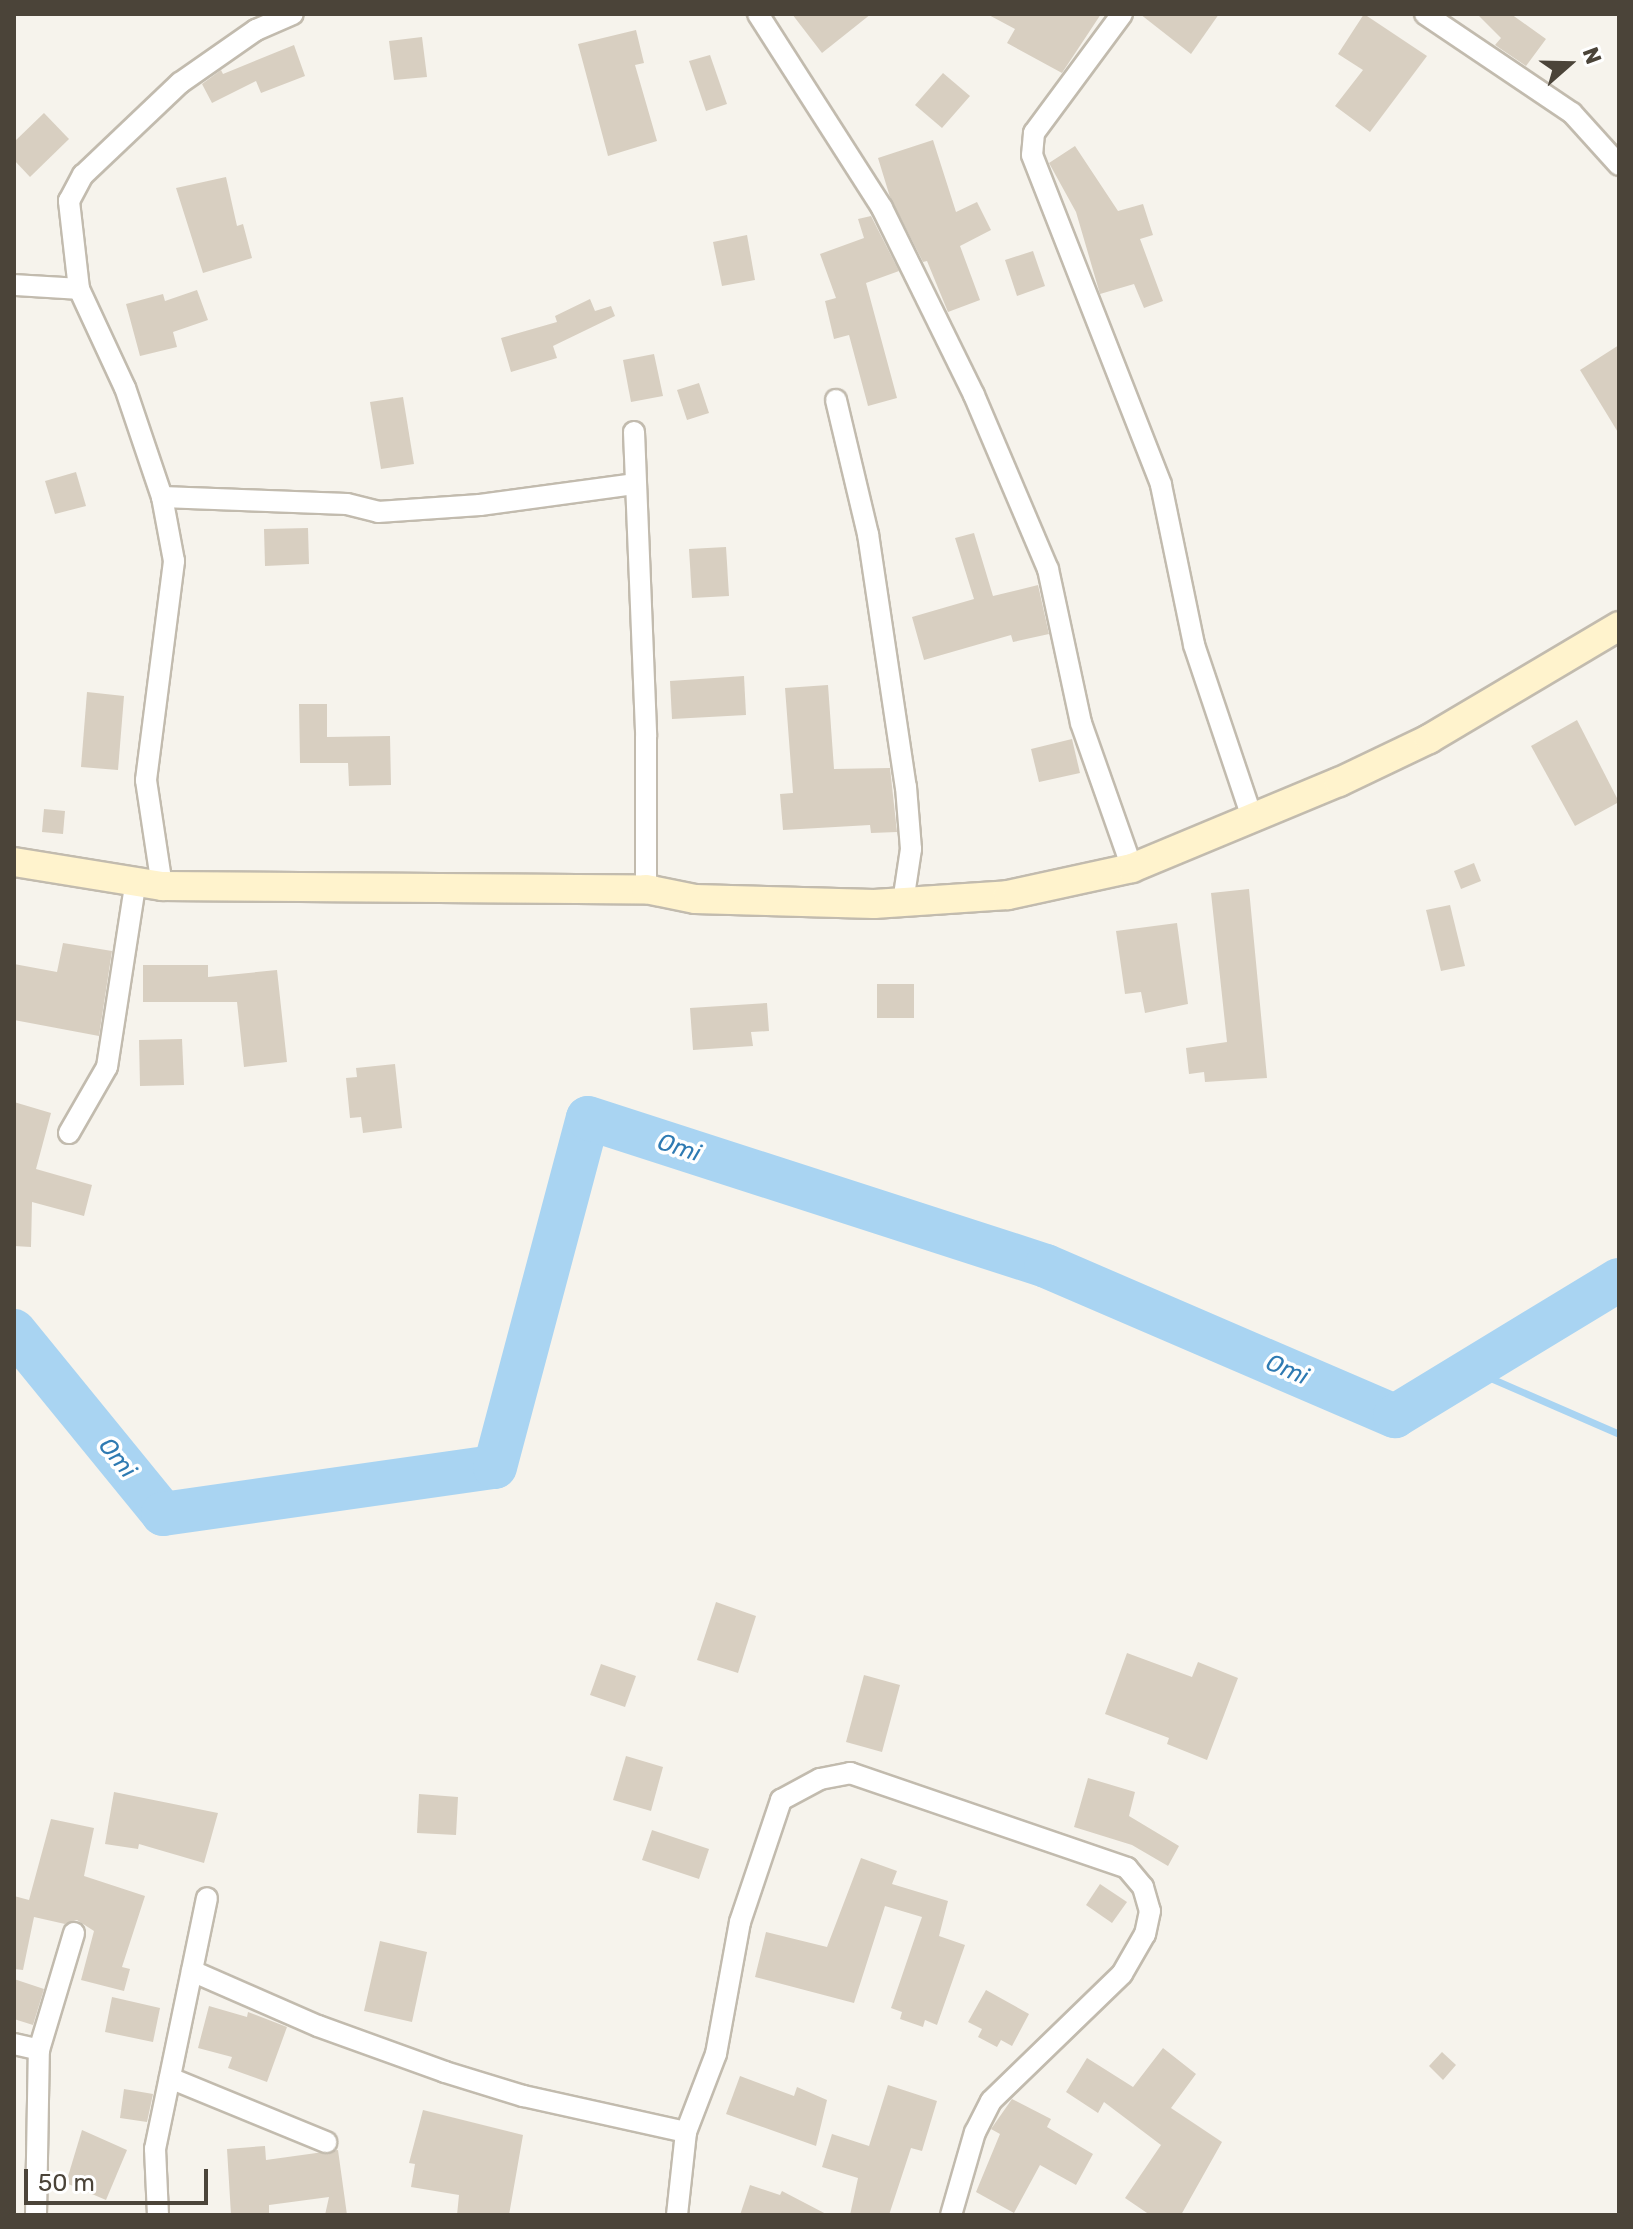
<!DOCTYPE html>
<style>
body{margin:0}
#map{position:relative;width:1633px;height:2229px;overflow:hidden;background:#f6f3ec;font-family:Rubik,sans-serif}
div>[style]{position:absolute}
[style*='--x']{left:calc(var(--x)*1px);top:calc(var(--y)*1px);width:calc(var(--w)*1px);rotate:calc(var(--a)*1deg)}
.stream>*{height:7px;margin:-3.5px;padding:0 3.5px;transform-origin:3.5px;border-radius:3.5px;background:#a9d4f2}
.river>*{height:44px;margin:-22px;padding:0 22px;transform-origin:22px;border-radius:22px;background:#a9d4f2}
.building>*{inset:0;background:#d8cfc1}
.roads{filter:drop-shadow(2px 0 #c2bbae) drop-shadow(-2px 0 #c2bbae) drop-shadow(0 2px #c2bbae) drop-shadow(0 -2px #c2bbae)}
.street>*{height:20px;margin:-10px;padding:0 10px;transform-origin:10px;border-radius:10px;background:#fff}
.secondary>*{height:28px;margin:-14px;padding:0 14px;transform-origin:14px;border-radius:14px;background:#fff3cd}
span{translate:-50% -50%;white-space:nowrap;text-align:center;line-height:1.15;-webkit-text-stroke:7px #fff;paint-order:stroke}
.water-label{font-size:24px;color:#2e7ab2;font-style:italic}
.frame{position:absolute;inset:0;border:16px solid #4b4439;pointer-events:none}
.north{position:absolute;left:1529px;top:24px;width:80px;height:80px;-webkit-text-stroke:6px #fff;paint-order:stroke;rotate:70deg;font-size:22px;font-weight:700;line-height:32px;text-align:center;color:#4b4439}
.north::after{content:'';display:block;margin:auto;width:28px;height:36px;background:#4b4439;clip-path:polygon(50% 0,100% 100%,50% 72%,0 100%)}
.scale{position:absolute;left:24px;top:2169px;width:184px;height:36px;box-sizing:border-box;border:4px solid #4b4439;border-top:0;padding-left:10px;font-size:24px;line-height:28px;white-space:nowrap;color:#4b4439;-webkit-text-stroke:6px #fff;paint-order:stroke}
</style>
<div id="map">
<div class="stream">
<div style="--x:1472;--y:1370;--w:160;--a:23.5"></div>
</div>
<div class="river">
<div style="--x:14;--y:1331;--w:236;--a:50.8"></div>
<div style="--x:163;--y:1514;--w:335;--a:-8.1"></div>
<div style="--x:495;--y:1467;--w:361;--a:-75.1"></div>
<div style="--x:588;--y:1118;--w:481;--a:17.9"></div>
<div style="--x:1046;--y:1266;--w:380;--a:23.3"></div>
<div style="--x:1395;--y:1416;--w:262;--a:-31.3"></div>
</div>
<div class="building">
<div style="clip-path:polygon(792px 14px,871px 14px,822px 53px)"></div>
<div style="clip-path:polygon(987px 14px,1101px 14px,1062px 73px,1007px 43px,1015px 29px)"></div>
<div style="clip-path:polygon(1140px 14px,1219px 14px,1191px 54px)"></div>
<div style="clip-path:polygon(1364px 14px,1427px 56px,1370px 132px,1335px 106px,1363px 70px,1338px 54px)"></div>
<div style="clip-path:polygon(1477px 14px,1511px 14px,1546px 39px,1526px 66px,1495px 45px,1501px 38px)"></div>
<div style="clip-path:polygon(636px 30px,644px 63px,635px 65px,657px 141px,608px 156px,578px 44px)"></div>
<div style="clip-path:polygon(422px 37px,427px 77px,394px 80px,389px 41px)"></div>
<div style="clip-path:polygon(294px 45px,305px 76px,261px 93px,256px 81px,212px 103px,202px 84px,221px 70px,223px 74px)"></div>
<div style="clip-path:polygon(710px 55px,727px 104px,706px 111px,689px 61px)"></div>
<div style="clip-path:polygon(943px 73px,970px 96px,942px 128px,915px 105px)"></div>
<div style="clip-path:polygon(44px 113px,69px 139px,30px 177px,14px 160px,14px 142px)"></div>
<div style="clip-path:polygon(933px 140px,956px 212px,977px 202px,991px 230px,960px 246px,980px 300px,948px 312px,927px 261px,923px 262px,890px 197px,878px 158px)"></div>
<div style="clip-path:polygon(1075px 146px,1118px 211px,1143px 204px,1153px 235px,1140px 239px,1163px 301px,1144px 308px,1134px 284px,1100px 294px,1076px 212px,1049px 163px)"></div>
<div style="clip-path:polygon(226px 177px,237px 226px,243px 224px,252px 258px,203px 273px,176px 188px)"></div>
<div style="clip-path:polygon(871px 216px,899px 271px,866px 283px,897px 398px,868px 406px,849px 335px,834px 339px,825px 301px,836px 298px,820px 254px,864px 238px,858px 219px)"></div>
<div style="clip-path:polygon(747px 235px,755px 280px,722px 286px,713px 242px)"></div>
<div style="clip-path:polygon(1033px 251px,1045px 286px,1017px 296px,1005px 260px)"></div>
<div style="clip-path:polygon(197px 290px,208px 320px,173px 332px,177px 347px,140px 356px,126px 304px,163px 294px,165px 301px)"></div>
<div style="clip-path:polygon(590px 299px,595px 311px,611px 306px,615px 316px,553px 346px,557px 358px,511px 372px,501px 338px,557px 322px,555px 316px)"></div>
<div style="clip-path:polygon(1619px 345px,1619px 434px,1580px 370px)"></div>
<div style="clip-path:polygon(654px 354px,663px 396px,631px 402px,623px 360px)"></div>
<div style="clip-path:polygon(699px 383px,709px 413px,687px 420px,677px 390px)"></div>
<div style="clip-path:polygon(403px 397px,414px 464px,381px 469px,370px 402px)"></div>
<div style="clip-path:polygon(76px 472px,86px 506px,55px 514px,45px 481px)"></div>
<div style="clip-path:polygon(308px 528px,309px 564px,265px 566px,264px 529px)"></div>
<div style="clip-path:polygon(974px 533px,993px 596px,1038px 585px,1049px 634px,1013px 642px,1011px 635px,924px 660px,912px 617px,974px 599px,955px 538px)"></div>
<div style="clip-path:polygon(726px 547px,729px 596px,692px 598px,689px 549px)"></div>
<div style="clip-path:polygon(744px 676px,746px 715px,672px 719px,670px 681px)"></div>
<div style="clip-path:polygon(828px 685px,834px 769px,890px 768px,897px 832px,871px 833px,870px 825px,783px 830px,780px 794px,793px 793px,785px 688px)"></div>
<div style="clip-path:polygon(87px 692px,124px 696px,118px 770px,81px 767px)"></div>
<div style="clip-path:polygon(299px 704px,327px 704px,327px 737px,390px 736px,391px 785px,349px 786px,348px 763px,300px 763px)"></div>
<div style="clip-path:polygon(1577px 720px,1619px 802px,1575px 826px,1531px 746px)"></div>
<div style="clip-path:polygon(1072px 739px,1080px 773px,1039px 782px,1031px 749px)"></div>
<div style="clip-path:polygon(44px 809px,65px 811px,63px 834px,42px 832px)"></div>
<div style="clip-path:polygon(1474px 863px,1481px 881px,1461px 889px,1454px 871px)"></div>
<div style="clip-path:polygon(1249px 889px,1267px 1078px,1205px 1082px,1204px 1072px,1189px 1074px,1186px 1048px,1227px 1042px,1211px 893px)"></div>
<div style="clip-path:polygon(1450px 905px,1465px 966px,1441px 971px,1426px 910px)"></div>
<div style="clip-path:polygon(1177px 923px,1188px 1004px,1145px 1013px,1141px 992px,1125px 994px,1116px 931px)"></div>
<div style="clip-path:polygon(63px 943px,112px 951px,99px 1036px,14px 1020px,14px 964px,57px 972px)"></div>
<div style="clip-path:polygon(143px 965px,208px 965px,208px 977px,277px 970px,287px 1062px,244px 1067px,237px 1002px,143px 1002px)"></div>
<div style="clip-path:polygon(877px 984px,914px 984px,914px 1018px,877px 1018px)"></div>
<div style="clip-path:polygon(767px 1003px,769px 1031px,751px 1032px,753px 1046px,693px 1050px,690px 1008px)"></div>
<div style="clip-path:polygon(182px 1039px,184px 1085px,140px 1086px,139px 1040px)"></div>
<div style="clip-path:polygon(395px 1064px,402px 1128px,363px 1133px,361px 1117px,350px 1118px,346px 1078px,357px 1077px,356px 1068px)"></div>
<div style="clip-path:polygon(14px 1102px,51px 1113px,36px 1169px,92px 1185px,84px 1216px,32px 1202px,31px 1247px,14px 1246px)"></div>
<div style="clip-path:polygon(716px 1602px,756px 1616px,738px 1673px,697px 1660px)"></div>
<div style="clip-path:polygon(1127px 1653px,1192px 1677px,1198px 1662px,1238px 1678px,1207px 1760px,1167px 1744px,1169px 1738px,1105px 1714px)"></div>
<div style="clip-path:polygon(601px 1664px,636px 1676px,625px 1707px,590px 1695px)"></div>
<div style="clip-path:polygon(864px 1675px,900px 1685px,882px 1752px,846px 1742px)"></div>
<div style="clip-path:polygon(626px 1756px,663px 1767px,651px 1811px,613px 1800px)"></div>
<div style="clip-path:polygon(1088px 1778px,1135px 1792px,1129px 1816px,1179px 1846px,1168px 1866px,1132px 1845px,1074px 1827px)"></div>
<div style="clip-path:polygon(114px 1792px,218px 1813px,204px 1863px,139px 1844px,138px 1849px,105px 1844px)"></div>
<div style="clip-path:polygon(419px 1794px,458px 1797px,456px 1835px,417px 1833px)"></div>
<div style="clip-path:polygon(51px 1819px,94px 1828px,84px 1876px,145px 1896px,122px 1967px,130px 1969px,124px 1991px,81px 1980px,94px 1931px,77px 1920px,65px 1924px,34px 1917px,23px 1970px,14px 1969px,14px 1896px,29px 1900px)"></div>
<div style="clip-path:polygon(652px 1830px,709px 1849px,699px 1879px,642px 1860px)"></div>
<div style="clip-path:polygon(861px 1858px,897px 1871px,892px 1884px,948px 1901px,939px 1936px,965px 1945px,937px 2025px,925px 2020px,923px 2027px,900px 2019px,902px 2012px,891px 2008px,922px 1917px,885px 1906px,854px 2003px,755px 1977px,766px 1932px,827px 1947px)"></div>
<div style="clip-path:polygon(1100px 1884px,1127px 1902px,1112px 1923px,1086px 1905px)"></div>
<div style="clip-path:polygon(380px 1941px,427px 1952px,412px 2022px,364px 2011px)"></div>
<div style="clip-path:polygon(14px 1979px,44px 1989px,33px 2025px,14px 2019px)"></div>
<div style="clip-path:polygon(986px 1990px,1029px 2014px,1012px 2046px,1001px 2040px,997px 2047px,978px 2037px,982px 2029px,968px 2022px)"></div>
<div style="clip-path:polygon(112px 1997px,160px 2008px,153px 2042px,105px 2032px)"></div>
<div style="clip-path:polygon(209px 2006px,247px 2017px,248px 2012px,287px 2027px,267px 2082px,228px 2068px,232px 2057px,198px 2048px)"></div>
<div style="clip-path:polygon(1163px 2048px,1196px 2074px,1171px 2108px,1222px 2142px,1181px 2215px,1150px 2215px,1125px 2198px,1161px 2145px,1104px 2102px,1098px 2113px,1066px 2092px,1087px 2058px,1133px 2087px)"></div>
<div style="clip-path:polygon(1442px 2052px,1456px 2065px,1443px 2080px,1429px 2066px)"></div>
<div style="clip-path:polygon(740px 2076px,794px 2096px,797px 2087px,827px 2100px,816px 2146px,726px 2114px)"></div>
<div style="clip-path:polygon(888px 2085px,937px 2101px,922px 2151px,911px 2148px,889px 2215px,850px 2215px,858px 2178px,822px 2167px,832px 2134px,869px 2146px)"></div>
<div style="clip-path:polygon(124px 2089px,153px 2094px,147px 2122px,120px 2118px)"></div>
<div style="clip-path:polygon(1012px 2099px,1051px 2119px,1047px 2127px,1093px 2154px,1076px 2185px,1040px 2165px,1014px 2213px,976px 2192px,1000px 2134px,991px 2129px)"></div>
<div style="clip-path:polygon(423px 2110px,523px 2135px,509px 2215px,457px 2215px,459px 2195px,411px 2187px,415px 2164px,409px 2163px)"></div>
<div style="clip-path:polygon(82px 2130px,127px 2150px,106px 2200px,66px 2183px)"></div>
<div style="clip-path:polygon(265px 2146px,266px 2160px,338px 2150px,347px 2215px,325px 2215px,329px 2197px,269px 2205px,269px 2213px,231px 2215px,227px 2149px)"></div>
<div style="clip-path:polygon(750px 2185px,780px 2195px,782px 2191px,828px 2215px,740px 2215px)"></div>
</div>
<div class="roads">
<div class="street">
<div style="--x:758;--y:14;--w:230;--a:57.4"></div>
<div style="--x:882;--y:208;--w:208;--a:63.8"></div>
<div style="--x:974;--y:395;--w:189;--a:67"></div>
<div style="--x:1048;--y:569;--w:157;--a:77.9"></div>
<div style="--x:1081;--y:723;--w:154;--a:70.6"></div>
<div style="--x:1122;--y:14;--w:148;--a:126.5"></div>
<div style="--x:1034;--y:133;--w:22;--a:95"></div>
<div style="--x:1032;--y:155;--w:354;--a:68.6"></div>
<div style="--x:1161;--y:485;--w:163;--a:78.3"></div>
<div style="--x:1194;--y:645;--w:182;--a:71.4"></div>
<div style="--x:1425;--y:14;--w:177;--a:34"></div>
<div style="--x:1572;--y:113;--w:70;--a:47.9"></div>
<div style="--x:14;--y:285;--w:65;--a:3.5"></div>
<div style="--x:836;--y:400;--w:138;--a:76.6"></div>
<div style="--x:868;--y:534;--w:256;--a:81.5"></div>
<div style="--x:906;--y:787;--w:62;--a:85.4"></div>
<div style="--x:911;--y:849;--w:54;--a:98.6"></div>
<div style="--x:634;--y:432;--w:305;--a:87.7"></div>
<div style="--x:646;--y:737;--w:152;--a:90"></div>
<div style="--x:162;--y:497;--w:185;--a:2.2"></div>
<div style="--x:347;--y:504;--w:32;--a:14"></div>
<div style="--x:378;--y:512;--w:102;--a:-3.9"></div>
<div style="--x:480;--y:505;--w:157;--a:-7.7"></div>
<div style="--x:162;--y:886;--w:107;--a:-98.6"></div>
<div style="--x:146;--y:780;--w:221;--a:-82.7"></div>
<div style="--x:174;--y:561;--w:65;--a:-100.6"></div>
<div style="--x:162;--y:497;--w:115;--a:-108.7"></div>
<div style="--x:125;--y:388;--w:109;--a:-114.9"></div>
<div style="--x:79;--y:289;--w:89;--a:-96.5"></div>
<div style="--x:69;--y:201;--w:30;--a:-62"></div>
<div style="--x:83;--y:175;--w:134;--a:-43.5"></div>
<div style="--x:180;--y:83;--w:93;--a:-34.9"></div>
<div style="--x:256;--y:30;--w:40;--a:-23.4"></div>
<div style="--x:69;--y:1133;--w:76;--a:-60.1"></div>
<div style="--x:107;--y:1067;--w:189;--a:-81.2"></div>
<div style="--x:192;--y:1971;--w:137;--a:23.6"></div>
<div style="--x:318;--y:2026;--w:135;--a:19.9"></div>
<div style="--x:445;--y:2072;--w:82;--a:17.1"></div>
<div style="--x:523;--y:2096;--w:167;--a:12.5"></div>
<div style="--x:14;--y:2044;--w:26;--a:13"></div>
<div style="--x:170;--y:2078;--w:169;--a:22.3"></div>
<div style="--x:36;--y:2215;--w:165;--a:-89"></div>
<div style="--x:39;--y:2050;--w:122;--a:-73.3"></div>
<div style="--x:158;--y:2215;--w:66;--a:-92.6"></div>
<div style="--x:155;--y:2149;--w:256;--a:-78.3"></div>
<div style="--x:677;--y:2215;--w:83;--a:-83.8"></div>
<div style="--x:686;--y:2132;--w:84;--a:-69"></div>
<div style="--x:716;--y:2054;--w:134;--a:-79.7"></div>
<div style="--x:740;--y:1922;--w:129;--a:-71.4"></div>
<div style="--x:781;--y:1800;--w:44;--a:-28.3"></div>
<div style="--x:820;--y:1779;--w:31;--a:-11"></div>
<div style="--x:850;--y:1773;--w:293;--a:18.9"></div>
<div style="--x:1127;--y:1868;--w:25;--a:50"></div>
<div style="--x:1143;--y:1887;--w:25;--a:74"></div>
<div style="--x:1150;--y:1911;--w:24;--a:102"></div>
<div style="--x:1145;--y:1934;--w:46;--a:119.9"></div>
<div style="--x:1122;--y:1974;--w:182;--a:135.9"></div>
<div style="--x:991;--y:2101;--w:35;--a:117"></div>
<div style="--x:975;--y:2132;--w:86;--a:106.1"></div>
</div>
<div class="secondary">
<div style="--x:14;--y:862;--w:150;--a:9.2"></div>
<div style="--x:162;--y:886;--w:484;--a:0.4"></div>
<div style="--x:646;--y:889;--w:50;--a:11.5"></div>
<div style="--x:695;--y:899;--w:179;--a:1.6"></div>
<div style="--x:874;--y:904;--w:134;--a:-3.8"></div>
<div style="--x:1008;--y:895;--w:127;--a:-12.3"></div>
<div style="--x:1132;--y:868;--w:224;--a:-22.6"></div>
<div style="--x:1339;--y:782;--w:100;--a:-25.5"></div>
<div style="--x:1429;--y:739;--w:221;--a:-30.7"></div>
</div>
</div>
<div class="water-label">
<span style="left:679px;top:1148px;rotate:18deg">Omi</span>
<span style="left:1287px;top:1370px;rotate:23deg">Omi</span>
<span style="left:117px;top:1458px;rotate:51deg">Omi</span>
</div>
<div class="frame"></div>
<div class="north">N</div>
<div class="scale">50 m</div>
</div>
